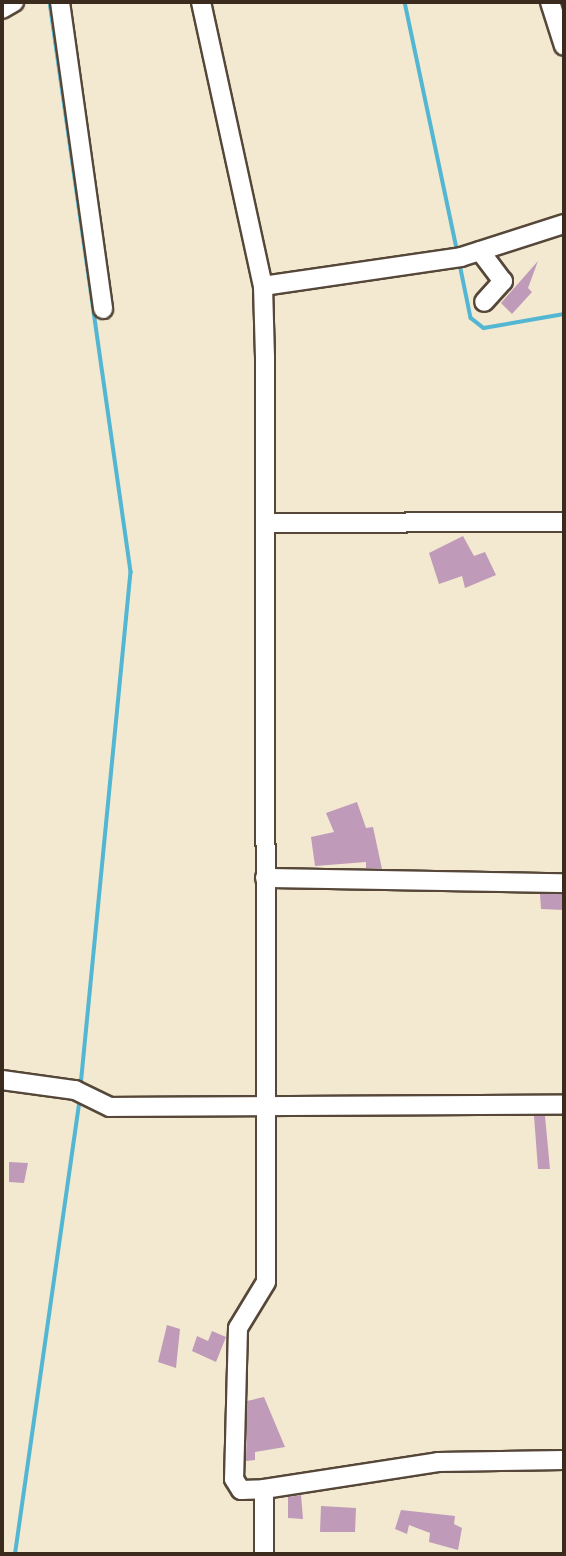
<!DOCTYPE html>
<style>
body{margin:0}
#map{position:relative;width:566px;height:1556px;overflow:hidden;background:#f2e9d0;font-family:"Architects Daughter",sans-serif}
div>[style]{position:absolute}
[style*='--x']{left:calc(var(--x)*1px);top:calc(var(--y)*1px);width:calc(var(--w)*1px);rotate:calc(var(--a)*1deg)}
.stream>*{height:3.5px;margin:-1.75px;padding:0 1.75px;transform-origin:1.75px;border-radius:1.75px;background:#53b6d2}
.building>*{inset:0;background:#bf9ab9}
.roads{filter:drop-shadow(2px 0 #564739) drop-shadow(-2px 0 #564739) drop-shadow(0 2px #564739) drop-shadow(0 -2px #564739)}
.minor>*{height:18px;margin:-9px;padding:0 9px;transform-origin:9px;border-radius:9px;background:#fff}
span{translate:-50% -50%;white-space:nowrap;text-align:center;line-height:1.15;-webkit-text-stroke:7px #fdfcf7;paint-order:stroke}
.frame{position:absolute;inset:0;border:4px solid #3b2a1e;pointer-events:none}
</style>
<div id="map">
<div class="stream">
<div style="--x:50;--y:2;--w:576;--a:81.91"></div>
<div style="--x:131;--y:572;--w:517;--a:95.55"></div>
<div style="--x:405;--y:2;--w:257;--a:78.1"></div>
<div style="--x:460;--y:264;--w:55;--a:78.5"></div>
<div style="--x:471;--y:318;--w:16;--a:38"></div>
<div style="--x:484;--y:328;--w:81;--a:-9.9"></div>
<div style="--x:15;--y:1554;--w:461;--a:-81.9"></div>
</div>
<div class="building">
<div style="clip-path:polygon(538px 261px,528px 288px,532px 292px,512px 314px,501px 303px)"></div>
<div style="clip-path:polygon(463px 536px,474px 556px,485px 552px,496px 575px,465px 588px,462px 576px,439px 584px,429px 553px)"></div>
<div style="clip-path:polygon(357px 802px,366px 828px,373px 827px,382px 869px,366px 868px,366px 862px,315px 866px,311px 837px,334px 832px,326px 813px)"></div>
<div style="clip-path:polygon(540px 894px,564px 894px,564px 910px,541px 909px)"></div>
<div style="clip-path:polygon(534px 1116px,545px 1116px,550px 1169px,538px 1169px)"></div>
<div style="clip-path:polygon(9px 1162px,28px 1163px,24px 1183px,9px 1182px)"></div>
<div style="clip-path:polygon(167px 1325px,180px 1329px,176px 1368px,158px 1362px)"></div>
<div style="clip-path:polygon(212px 1331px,226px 1337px,216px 1362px,192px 1351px,197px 1336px,208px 1341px)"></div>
<div style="clip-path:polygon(264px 1397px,285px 1447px,255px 1452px,255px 1460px,246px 1461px,247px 1401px)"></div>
<div style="clip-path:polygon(301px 1495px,303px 1519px,288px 1518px,288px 1497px)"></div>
<div style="clip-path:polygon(321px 1506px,356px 1508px,355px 1532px,320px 1532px)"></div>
<div style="clip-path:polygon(401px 1510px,455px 1516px,454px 1524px,462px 1528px,458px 1550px,429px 1542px,430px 1533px,409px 1525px,407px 1534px,395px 1529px)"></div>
</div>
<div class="roads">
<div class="minor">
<div style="--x:60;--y:2;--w:310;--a:82"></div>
<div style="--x:201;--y:2;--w:291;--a:77.7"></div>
<div style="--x:263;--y:286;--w:71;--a:88.4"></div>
<div style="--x:265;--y:357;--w:925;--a:89.94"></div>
<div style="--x:266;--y:1282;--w:54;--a:121.3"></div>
<div style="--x:238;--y:1328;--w:151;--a:91.5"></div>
<div style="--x:234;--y:1479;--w:13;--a:58"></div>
<div style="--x:241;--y:1490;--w:23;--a:-2"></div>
<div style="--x:264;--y:1489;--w:176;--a:-8.8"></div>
<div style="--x:438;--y:1462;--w:126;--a:-0.9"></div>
<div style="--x:550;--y:2;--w:46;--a:72.3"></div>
<div style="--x:2;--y:9;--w:14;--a:-30"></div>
<div style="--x:480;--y:251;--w:38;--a:53"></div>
<div style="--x:503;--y:281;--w:28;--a:132"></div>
<div style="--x:263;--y:286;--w:200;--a:-8.3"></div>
<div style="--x:461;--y:257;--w:108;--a:-17.8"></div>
<div style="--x:265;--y:523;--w:299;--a:-0.2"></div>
<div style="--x:265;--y:878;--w:299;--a:1"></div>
<div style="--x:2;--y:1080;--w:74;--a:7.8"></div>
<div style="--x:75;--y:1090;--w:39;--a:26"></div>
<div style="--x:110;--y:1107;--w:454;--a:-0.3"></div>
<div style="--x:264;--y:1489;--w:65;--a:90"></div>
</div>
</div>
<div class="frame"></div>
</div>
